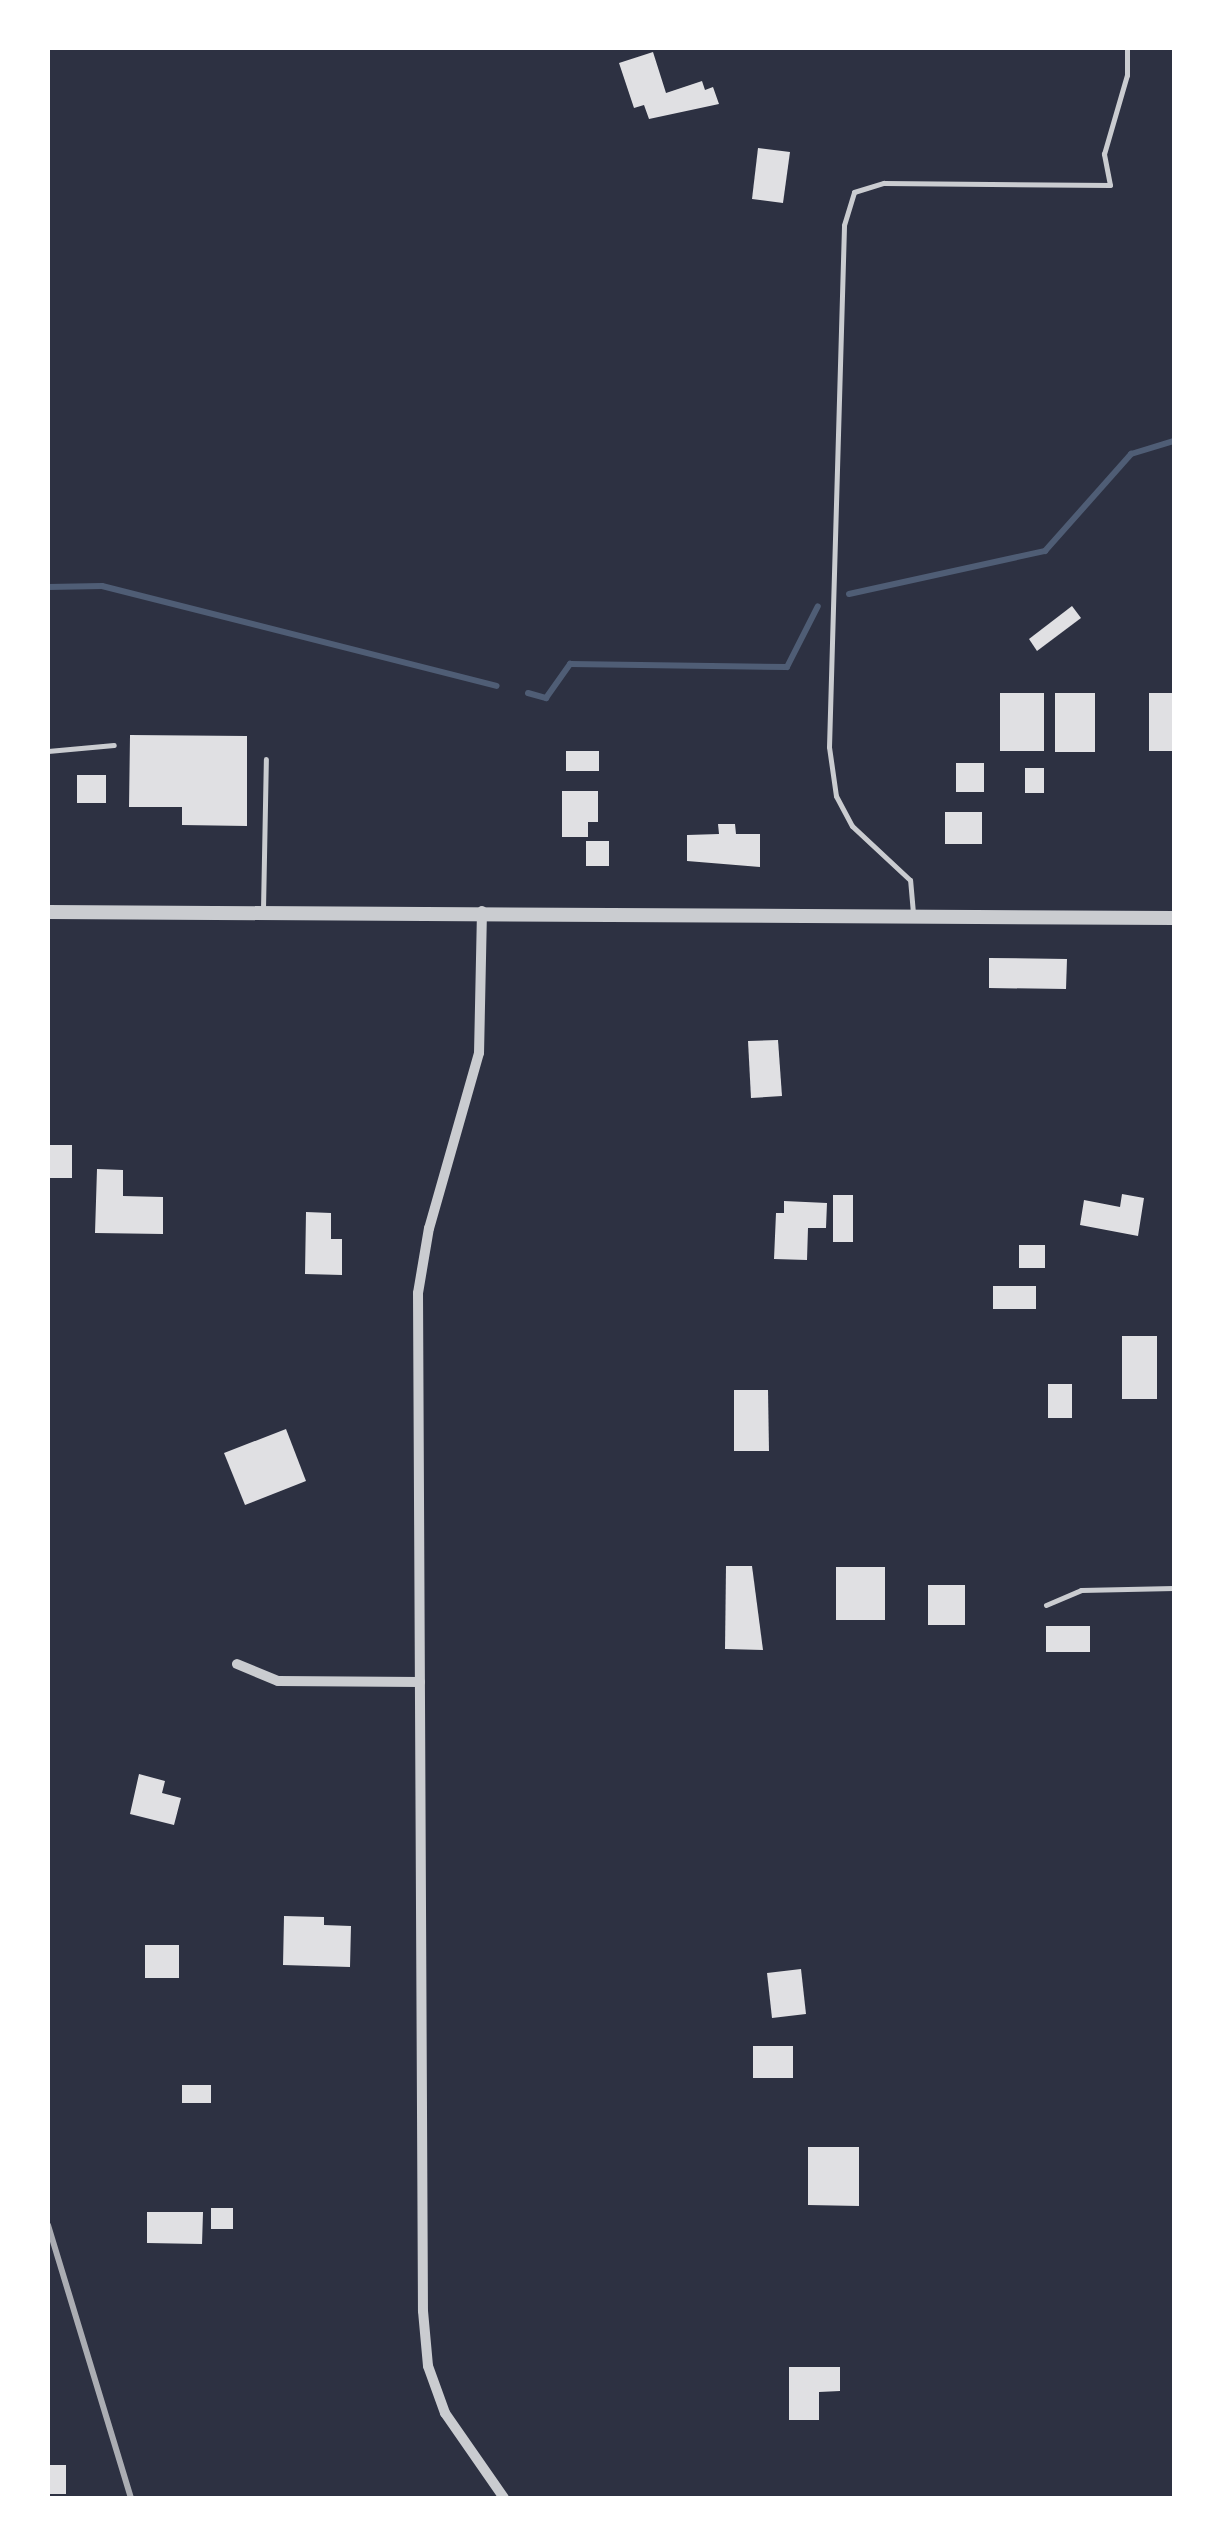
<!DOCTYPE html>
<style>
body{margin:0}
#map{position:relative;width:1222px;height:2546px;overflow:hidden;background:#2d3142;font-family:Jost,sans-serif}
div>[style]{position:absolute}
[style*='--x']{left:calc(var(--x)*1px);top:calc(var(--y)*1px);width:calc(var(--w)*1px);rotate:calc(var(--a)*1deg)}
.stream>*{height:6px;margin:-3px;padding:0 3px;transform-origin:3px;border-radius:3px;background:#4f5d75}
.building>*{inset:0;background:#e0e0e3}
.service>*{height:5px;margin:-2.5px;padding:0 2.5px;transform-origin:2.5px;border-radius:2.5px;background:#caccd0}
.minor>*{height:10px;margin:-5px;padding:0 5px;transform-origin:5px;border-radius:5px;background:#caccd0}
.tertiary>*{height:14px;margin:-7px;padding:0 7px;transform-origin:7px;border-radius:7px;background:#caccd0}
.rail>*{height:6px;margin:-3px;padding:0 3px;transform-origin:3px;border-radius:3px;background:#abadb3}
span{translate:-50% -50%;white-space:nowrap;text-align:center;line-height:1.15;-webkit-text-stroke:8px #fff;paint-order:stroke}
.frame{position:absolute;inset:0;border:50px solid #fff;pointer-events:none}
</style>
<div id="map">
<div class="stream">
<div style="--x:48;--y:587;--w:54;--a:-1.1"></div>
<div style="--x:102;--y:586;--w:407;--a:14.2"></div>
<div style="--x:849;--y:594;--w:201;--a:-12.4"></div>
<div style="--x:1045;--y:551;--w:130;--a:-48.4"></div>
<div style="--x:1131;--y:454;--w:45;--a:-16.8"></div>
<div style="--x:528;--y:693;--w:19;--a:16"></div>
<div style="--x:546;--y:698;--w:42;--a:-54.8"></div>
<div style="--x:570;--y:664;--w:217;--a:0.8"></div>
<div style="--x:787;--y:667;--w:68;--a:-63.1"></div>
</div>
<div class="building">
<div style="clip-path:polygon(653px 52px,666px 93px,702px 81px,705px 90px,713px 87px,719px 104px,649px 119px,644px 105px,634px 108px,619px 63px)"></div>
<div style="clip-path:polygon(758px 148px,790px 152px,783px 203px,752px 199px)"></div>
<div style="clip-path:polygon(1072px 606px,1081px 618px,1037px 651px,1029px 639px)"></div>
<div style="clip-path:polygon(1000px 693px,1044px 693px,1044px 751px,1000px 751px)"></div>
<div style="clip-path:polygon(1055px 693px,1095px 693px,1095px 752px,1055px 752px)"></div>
<div style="clip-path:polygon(1149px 693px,1174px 693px,1174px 751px,1149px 751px)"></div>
<div style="clip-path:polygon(130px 735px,247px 736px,247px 826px,182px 825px,182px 807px,129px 807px)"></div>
<div style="clip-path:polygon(566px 751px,599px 751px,599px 771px,566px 771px)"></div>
<div style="clip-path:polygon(956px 763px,984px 763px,984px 792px,956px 792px)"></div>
<div style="clip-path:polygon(1025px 768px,1044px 768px,1044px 793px,1025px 793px)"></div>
<div style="clip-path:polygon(77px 775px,106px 775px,106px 803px,77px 803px)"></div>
<div style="clip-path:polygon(562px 791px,598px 791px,598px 822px,588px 822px,588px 837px,562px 837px)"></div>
<div style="clip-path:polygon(945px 812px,982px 812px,982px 844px,945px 844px)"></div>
<div style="clip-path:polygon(718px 824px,735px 824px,736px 834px,760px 834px,760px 867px,687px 861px,687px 835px,719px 834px)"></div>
<div style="clip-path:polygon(586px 841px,609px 841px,609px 866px,586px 866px)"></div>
<div style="clip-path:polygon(989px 958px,1067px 959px,1066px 989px,989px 988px)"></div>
<div style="clip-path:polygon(778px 1040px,782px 1096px,751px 1098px,748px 1041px)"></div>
<div style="clip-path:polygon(48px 1145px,72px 1145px,72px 1178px,48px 1178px)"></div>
<div style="clip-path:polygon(97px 1169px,123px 1170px,123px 1196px,163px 1197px,163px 1234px,95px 1233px)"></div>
<div style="clip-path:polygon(1122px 1194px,1144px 1198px,1138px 1236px,1080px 1225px,1084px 1200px,1120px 1207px)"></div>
<div style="clip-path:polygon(833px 1195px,853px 1195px,853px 1242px,833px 1242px)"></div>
<div style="clip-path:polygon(784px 1201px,827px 1203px,826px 1228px,808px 1228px,807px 1260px,774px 1259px,776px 1213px,784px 1213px)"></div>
<div style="clip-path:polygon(306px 1212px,331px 1213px,331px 1239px,342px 1239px,342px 1275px,305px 1274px)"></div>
<div style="clip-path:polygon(1019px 1245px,1045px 1245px,1045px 1268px,1019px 1268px)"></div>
<div style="clip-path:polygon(993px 1286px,1036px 1286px,1036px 1309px,993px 1309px)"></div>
<div style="clip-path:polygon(1122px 1336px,1157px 1336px,1157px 1399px,1122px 1399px)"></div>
<div style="clip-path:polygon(1048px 1384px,1072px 1384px,1072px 1418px,1048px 1418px)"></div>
<div style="clip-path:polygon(734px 1390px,768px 1390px,769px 1451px,734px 1451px)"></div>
<div style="clip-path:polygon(286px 1429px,306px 1481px,245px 1505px,224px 1453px)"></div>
<div style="clip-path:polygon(726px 1566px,752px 1566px,763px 1650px,725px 1649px)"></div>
<div style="clip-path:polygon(836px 1567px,885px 1567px,885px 1620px,836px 1620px)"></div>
<div style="clip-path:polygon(928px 1585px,965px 1585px,965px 1625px,928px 1625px)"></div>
<div style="clip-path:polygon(1046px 1626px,1090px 1626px,1090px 1652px,1046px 1652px)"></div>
<div style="clip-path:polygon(139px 1774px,165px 1781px,162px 1793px,181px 1798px,174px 1825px,130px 1814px)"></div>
<div style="clip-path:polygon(284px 1916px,324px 1917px,324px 1925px,351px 1926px,350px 1967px,283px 1965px)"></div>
<div style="clip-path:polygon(145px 1945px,179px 1945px,179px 1978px,145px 1978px)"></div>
<div style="clip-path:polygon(801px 1969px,806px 2014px,772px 2018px,767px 1973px)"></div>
<div style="clip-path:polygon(753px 2046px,793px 2046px,793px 2078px,753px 2078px)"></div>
<div style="clip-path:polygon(182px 2085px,211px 2085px,211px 2103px,182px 2103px)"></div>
<div style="clip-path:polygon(808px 2147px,859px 2147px,859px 2206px,808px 2205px)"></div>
<div style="clip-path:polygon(211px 2208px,233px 2208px,233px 2229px,211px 2229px)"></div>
<div style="clip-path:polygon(147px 2212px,203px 2212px,202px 2244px,147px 2243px)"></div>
<div style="clip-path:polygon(789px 2367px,840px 2367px,840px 2391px,819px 2392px,819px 2420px,789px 2420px)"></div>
<div style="clip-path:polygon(48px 2465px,66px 2465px,66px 2494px,48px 2494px)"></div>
</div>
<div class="service">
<div style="--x:48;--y:751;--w:66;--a:-5.2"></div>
<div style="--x:263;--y:909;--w:150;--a:-88.9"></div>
<div style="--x:913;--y:913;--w:33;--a:-95"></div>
<div style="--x:910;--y:880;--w:79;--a:-137"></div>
<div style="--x:852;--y:826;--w:34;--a:-118"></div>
<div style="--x:836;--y:796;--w:49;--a:-98.1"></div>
<div style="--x:829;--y:747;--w:522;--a:-88.35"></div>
<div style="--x:844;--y:225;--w:34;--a:-73"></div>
<div style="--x:854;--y:192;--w:31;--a:-17"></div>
<div style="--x:884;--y:183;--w:226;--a:0.5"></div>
<div style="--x:1110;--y:185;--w:32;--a:-101"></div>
<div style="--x:1104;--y:154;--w:82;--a:-73.8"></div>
<div style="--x:1127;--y:75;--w:27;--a:-90"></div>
<div style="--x:1046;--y:1605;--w:38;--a:-23"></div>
<div style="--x:1081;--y:1590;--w:93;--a:-1.2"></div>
</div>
<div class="minor">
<div style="--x:482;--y:911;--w:142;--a:91.2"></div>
<div style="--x:479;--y:1053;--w:182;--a:105.9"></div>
<div style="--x:429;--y:1228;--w:66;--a:99.6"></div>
<div style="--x:418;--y:1293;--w:1018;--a:89.72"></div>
<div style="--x:423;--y:2311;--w:55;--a:84.8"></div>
<div style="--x:428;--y:2366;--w:50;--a:70.1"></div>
<div style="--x:445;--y:2413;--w:103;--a:55.2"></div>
<div style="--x:237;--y:1664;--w:44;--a:22.5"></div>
<div style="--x:278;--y:1681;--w:142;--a:0.4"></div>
</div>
<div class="tertiary">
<div style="--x:48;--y:912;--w:1126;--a:0.31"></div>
</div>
<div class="rail">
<div style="--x:48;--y:2225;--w:285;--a:73.1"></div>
</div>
<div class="frame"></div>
</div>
